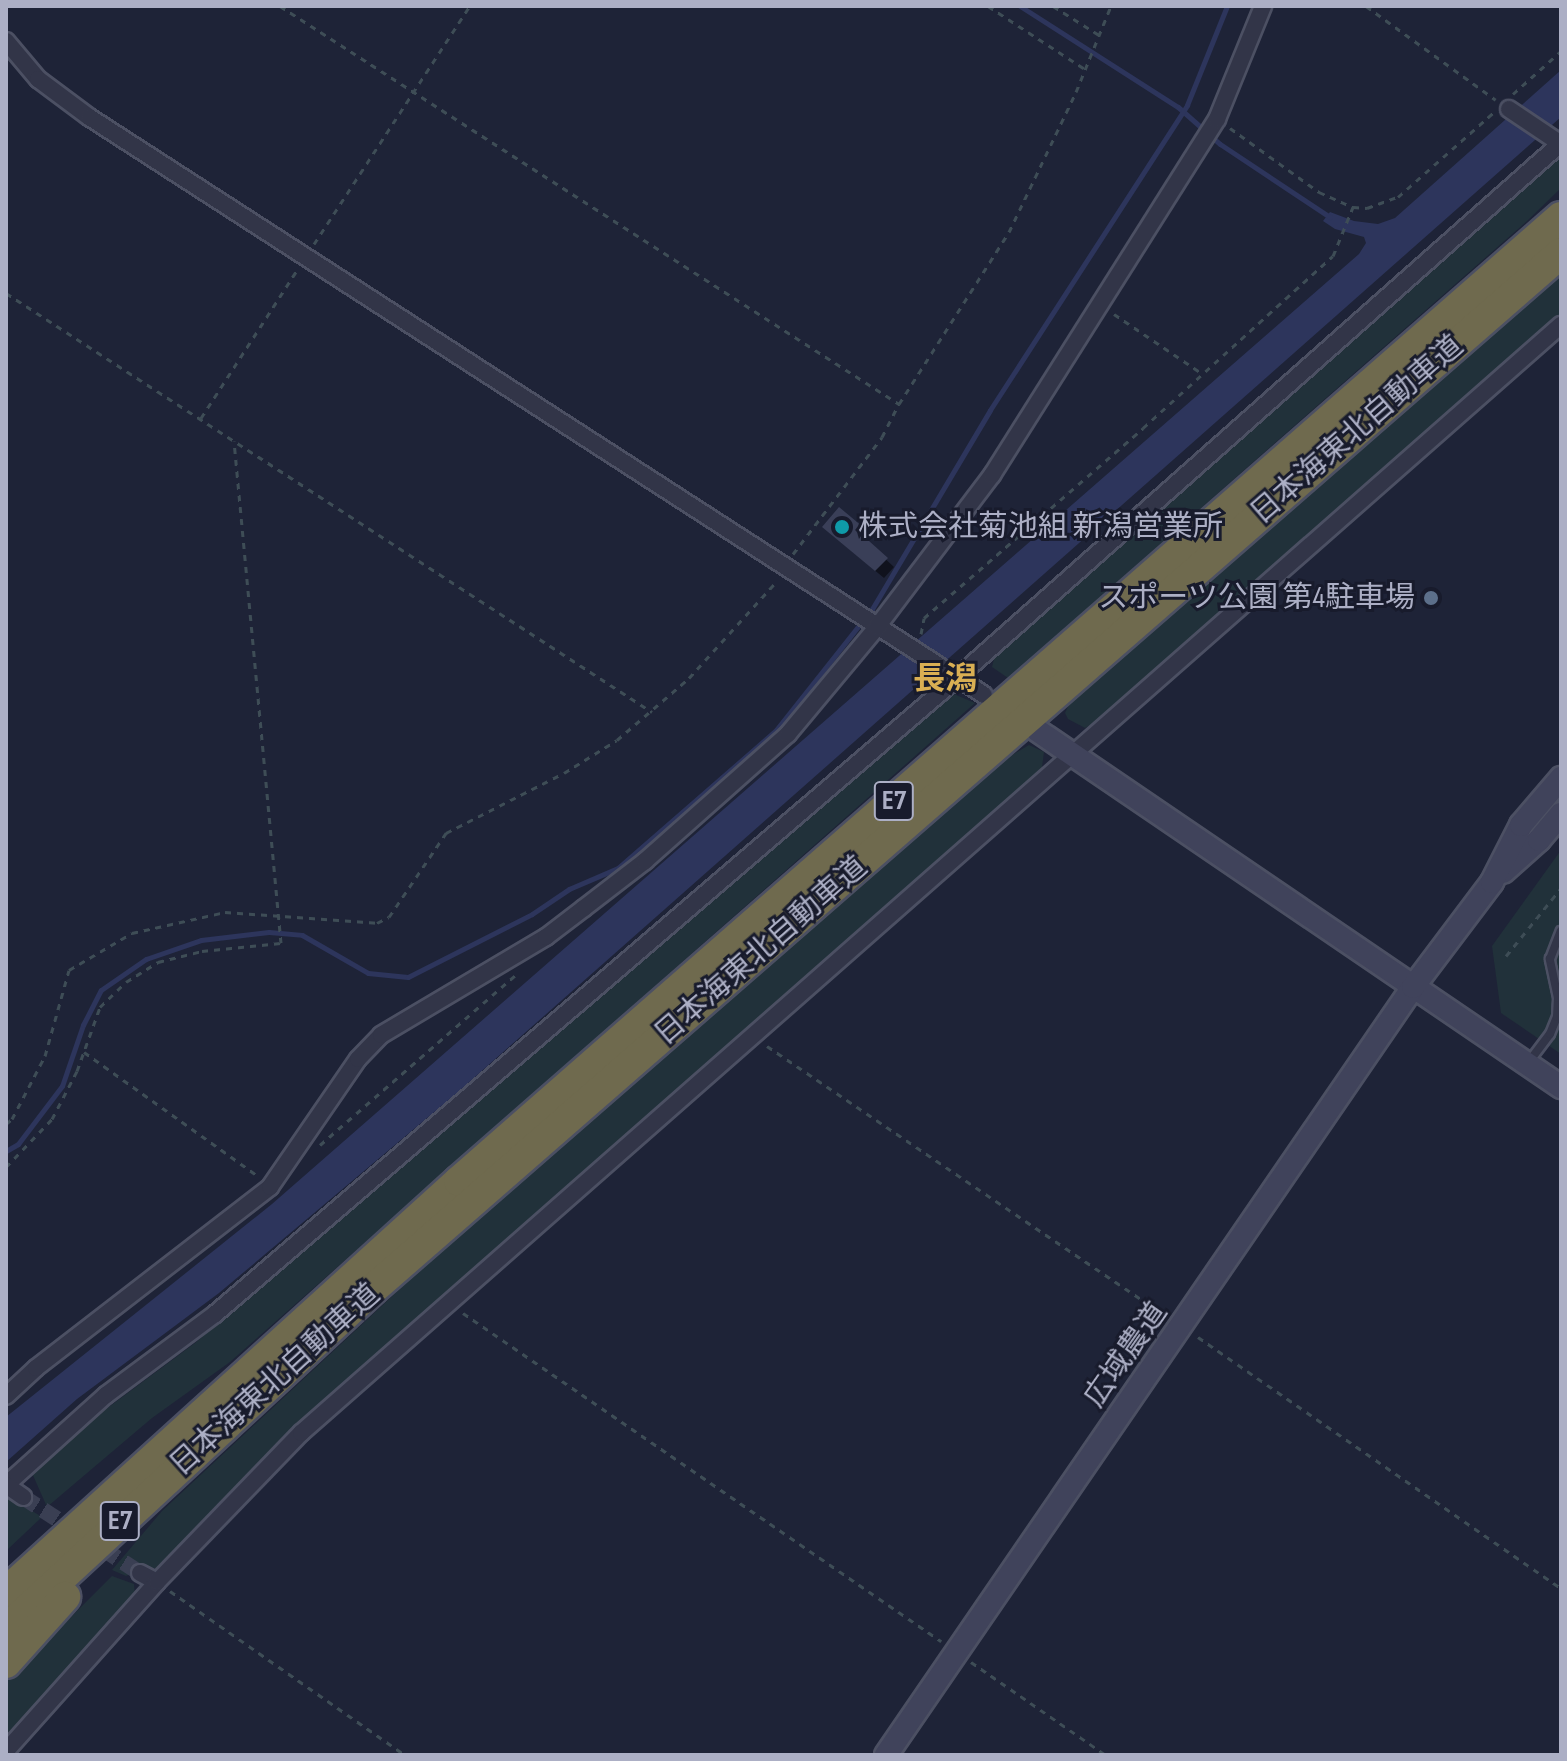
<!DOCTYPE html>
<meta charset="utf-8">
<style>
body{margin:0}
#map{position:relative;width:1567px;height:1761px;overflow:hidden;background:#1e2337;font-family:"Sofia Sans Condensed","Noto Sans JP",sans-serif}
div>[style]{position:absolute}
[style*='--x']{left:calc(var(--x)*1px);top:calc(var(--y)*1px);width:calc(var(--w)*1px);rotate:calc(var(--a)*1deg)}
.green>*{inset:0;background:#21313a}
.water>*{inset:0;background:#2d355c}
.shadow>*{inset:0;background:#0007}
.stream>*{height:5px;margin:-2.5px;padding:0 2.5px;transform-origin:2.5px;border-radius:2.5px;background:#2d355c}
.building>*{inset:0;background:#3a3f58}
.street-tunnel>*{height:16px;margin-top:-8px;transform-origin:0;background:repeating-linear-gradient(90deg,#3a3f53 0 16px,transparent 0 24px)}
.path>*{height:3px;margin-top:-1.5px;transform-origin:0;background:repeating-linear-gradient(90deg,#3e4d56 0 6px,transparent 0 12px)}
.roads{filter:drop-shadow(2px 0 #4c5063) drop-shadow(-2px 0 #4c5063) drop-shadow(0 2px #4c5063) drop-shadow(0 -2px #4c5063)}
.lane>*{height:8px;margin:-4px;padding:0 4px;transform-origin:4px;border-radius:4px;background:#323548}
.street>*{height:16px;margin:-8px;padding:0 8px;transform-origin:8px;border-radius:8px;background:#323548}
.secondary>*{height:22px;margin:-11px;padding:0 11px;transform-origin:11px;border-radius:11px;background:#40435b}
.highway>*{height:30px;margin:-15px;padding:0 15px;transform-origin:15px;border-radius:15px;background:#6f6a4e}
.dots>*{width:22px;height:22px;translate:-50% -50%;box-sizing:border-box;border:4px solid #181b2c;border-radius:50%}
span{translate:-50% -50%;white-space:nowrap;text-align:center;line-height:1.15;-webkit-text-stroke:6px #181b2c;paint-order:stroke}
.shield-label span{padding:2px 6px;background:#181b2c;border:2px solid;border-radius:6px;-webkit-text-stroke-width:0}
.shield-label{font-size:28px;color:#acafc5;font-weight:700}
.street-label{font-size:30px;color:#acafc5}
.poi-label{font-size:30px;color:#acafc5}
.left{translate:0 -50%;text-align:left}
.right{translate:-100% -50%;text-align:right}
.neighbourhood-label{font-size:32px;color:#d9af53;font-weight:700}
.frame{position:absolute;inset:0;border:8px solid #acafc5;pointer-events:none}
</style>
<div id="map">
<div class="green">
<div style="clip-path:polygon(1561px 157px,1561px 188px,1526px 222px,1008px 678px,992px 667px,997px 647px,1537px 168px)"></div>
<div style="clip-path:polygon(1561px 272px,1561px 330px,1109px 715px,1085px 728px,1068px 719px,1065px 713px,1070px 702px)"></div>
<div style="clip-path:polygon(949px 692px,975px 703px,230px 1362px,152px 1418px,47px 1507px,32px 1473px,63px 1441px,195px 1343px)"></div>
<div style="clip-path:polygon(1029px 745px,1044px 752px,1041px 775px,663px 1106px,616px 1142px,580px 1183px,165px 1568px,145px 1568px,126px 1576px,112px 1570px,162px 1511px,432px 1259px,999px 763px)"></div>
<div style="clip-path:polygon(1561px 850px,1561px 1054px,1501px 1013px,1492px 946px)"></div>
<div style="clip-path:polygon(8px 1496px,42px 1517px,6px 1551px,6px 1497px)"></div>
<div style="clip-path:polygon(112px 1576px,134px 1584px,135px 1596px,6px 1742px,6px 1682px)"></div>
</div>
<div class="water">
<div style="clip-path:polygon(1561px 70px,1561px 117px,458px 1092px,219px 1293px,77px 1399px,6px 1462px,6px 1417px,272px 1204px,1359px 254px,1366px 243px,1364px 237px,1335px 229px,1323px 221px,1330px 212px,1354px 221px,1378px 224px,1395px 218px)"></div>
</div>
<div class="shadow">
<div style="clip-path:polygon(862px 528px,870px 536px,866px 541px,894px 567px,884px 578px,832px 535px)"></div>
</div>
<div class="stream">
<div style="--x:1020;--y:6;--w:188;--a:32.6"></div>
<div style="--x:1178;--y:107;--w:56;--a:41.4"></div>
<div style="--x:1220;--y:144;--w:132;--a:33.6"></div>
<div style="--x:6;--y:1151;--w:14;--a:-30"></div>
<div style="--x:18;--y:1144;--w:73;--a:-52.8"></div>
<div style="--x:62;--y:1086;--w:65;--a:-71"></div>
<div style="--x:83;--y:1025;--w:39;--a:-63"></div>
<div style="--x:101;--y:990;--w:55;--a:-34.6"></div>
<div style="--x:146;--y:959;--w:58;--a:-19.1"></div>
<div style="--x:201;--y:940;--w:68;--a:-6.7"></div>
<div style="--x:269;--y:932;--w:33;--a:5"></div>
<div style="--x:302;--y:935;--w:76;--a:29.9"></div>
<div style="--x:368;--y:973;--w:40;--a:5.7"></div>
<div style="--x:408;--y:977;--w:139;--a:-26.9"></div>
<div style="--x:532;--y:914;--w:45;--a:-34"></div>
<div style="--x:569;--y:889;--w:53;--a:-23.2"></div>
<div style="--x:618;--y:868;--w:210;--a:-41.1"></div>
<div style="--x:776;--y:730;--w:154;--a:-51.6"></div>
<div style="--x:872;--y:609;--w:231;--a:-59.3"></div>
<div style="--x:990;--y:410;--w:363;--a:-57.1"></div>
<div style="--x:1187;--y:105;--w:107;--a:-68"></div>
</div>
<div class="building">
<div style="clip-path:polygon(839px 507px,863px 527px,859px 532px,888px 558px,875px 571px,822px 527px)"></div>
</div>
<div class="street-tunnel">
<div style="--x:23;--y:1497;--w:140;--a:33"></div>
</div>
<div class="path">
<div style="--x:280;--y:6;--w:736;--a:32.74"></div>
<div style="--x:988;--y:6;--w:116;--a:33"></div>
<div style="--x:1053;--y:6;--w:54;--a:32.2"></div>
<div style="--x:1366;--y:6;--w:160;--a:35.9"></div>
<div style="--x:1513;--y:94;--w:64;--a:-41.9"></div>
<div style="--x:1230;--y:128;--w:110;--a:35.7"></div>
<div style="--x:1319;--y:192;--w:37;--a:24"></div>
<div style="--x:1353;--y:207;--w:14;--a:4"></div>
<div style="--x:1367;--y:208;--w:33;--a:-20"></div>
<div style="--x:1398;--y:197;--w:127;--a:-41.5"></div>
<div style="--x:314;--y:244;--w:285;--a:-56.8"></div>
<div style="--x:6;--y:293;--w:770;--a:32.97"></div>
<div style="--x:1114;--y:314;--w:104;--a:34"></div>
<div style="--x:201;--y:418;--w:176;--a:-57"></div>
<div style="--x:793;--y:554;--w:147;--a:-52.7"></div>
<div style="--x:882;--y:437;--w:37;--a:-63"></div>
<div style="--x:899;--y:404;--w:204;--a:-57.4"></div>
<div style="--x:1009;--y:232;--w:155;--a:-64.4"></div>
<div style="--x:1076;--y:92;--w:93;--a:-67.9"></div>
<div style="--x:921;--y:634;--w:16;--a:-79"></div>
<div style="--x:924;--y:618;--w:290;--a:-40.9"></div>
<div style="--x:1143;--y:428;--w:256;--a:-42.2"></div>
<div style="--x:1333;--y:256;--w:53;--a:-67.8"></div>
<div style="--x:1506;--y:956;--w:87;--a:-51"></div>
<div style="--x:767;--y:1046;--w:480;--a:34.1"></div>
<div style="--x:84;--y:1052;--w:215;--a:35.5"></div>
<div style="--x:6;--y:1124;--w:8;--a:-40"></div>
<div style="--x:12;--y:1119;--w:71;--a:-62.4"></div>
<div style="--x:45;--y:1056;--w:89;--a:-74.4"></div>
<div style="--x:69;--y:970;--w:73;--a:-30.4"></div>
<div style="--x:132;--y:933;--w:95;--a:-12.7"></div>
<div style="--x:225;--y:912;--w:152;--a:4.1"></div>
<div style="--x:377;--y:923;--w:13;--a:-27"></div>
<div style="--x:389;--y:917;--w:102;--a:-55.8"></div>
<div style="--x:446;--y:833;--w:132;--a:-27"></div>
<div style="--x:564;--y:773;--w:62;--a:-31.9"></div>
<div style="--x:617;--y:740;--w:95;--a:-40.7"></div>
<div style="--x:689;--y:678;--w:131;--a:-47.8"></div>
<div style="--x:320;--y:1145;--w:261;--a:-41"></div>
<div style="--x:6;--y:1167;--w:66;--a:-46.2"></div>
<div style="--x:52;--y:1119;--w:54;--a:-62.5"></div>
<div style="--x:77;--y:1071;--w:68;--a:-70.2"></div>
<div style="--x:100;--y:1007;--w:36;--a:-44"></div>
<div style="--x:126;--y:982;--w:38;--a:-32"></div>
<div style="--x:158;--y:962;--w:45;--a:-14"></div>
<div style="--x:202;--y:951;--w:79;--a:-5.8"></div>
<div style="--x:281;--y:943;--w:504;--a:-95.35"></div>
<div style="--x:463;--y:1313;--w:580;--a:34.46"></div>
<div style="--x:1198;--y:1337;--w:441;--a:34.7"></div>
<div style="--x:170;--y:1591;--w:287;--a:34.9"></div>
<div style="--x:971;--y:1662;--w:164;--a:34.6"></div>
</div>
<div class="roads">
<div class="lane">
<div style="--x:1528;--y:1063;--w:36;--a:-53"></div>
<div style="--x:1550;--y:1034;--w:18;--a:-68"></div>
<div style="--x:1557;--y:1017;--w:19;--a:-87"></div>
<div style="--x:1558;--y:998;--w:40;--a:-102"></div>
<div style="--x:1550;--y:959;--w:30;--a:-69"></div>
</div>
<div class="street">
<div style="--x:6;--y:41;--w:50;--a:49.9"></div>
<div style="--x:38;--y:79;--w:64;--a:36.7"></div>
<div style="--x:89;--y:117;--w:1065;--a:32.85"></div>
<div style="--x:1509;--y:109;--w:63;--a:33.9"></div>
<div style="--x:6;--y:1396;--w:41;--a:-43"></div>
<div style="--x:36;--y:1368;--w:296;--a:-37.7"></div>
<div style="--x:270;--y:1187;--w:155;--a:-55.5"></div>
<div style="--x:358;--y:1059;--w:33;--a:-46"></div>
<div style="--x:381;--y:1035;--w:192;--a:-30.7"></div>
<div style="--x:546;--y:937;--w:48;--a:-37.3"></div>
<div style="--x:584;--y:908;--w:77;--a:-37.6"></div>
<div style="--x:645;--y:861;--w:191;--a:-41.6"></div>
<div style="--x:788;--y:734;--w:139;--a:-50.2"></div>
<div style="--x:877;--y:627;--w:191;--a:-52.9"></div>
<div style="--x:992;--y:475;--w:421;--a:-57.7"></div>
<div style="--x:1217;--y:119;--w:122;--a:-67.8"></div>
<div style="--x:6;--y:1485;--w:135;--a:-42"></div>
<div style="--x:106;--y:1395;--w:136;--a:-36.6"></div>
<div style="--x:215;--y:1314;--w:956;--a:-40.59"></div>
<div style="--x:941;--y:692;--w:828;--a:-41.52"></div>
<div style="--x:6;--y:1485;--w:21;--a:35"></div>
<div style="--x:140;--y:1573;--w:19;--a:28"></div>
<div style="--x:6;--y:1751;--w:227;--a:-48.2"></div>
<div style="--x:157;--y:1582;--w:207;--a:-46"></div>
<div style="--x:301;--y:1433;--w:1678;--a:-41.33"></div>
</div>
<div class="secondary">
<div style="--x:1038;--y:731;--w:633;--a:34.24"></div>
<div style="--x:1503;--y:872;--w:48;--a:-41.6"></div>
<div style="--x:1539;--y:840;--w:34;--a:-50"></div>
<div style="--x:886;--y:1755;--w:931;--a:-55.54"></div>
<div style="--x:1413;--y:987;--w:131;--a:-53"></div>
<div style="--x:1492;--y:882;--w:64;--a:-63"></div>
<div style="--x:1521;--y:825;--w:62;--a:-49.6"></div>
</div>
<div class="highway">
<div style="--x:6;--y:1592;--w:612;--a:-42.22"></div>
<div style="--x:459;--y:1181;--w:1464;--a:-41.18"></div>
<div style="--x:6;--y:1629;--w:500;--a:-42.81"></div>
<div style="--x:373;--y:1289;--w:1576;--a:-41.09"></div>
<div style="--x:6;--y:1663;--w:89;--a:-48.2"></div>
</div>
</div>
<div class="dots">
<div style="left:842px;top:527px;background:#0f9aa8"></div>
<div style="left:1431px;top:598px;background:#5c6f8a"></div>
</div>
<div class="shield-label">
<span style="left:894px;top:801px">E7</span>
<span style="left:120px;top:1521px">E7</span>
</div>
<div class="street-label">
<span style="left:1357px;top:430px;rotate:-41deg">日本海東北自動車道</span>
<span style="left:761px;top:951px;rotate:-41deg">日本海東北自動車道</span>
<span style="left:1126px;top:1355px;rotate:-55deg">広域農道</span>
<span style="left:275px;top:1380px;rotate:-42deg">日本海東北自動車道</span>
</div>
<div class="poi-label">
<span class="left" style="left:858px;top:527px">株式会社菊池組 新潟営業所</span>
<span class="right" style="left:1415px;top:598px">スポーツ公園 第4駐車場</span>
</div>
<div class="neighbourhood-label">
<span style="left:945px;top:680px">長潟</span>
</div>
<div class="frame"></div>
</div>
